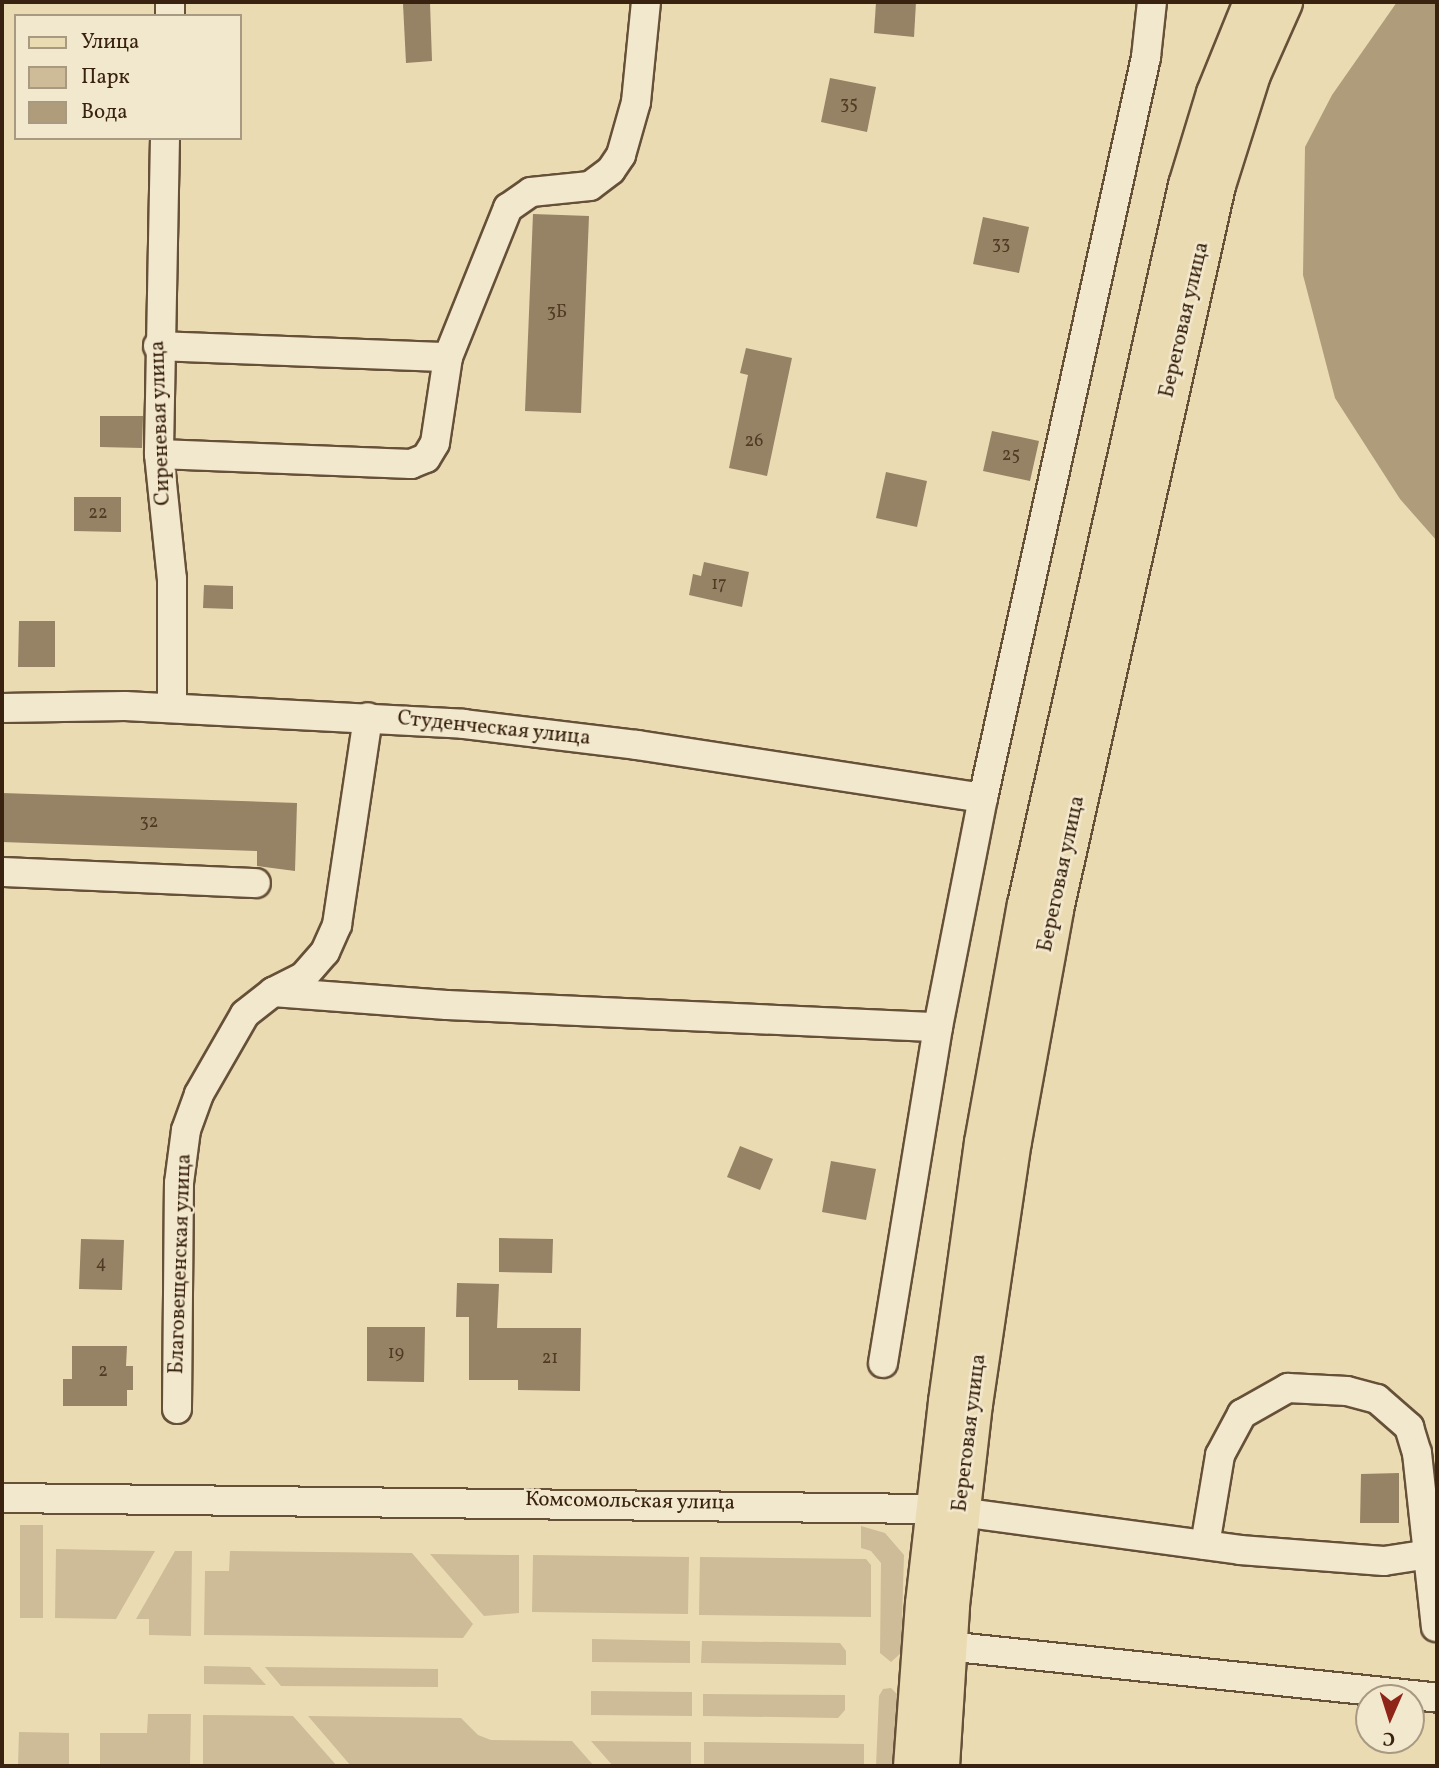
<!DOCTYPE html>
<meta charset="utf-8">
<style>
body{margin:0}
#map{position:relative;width:1439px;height:1768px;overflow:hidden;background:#ebdbb3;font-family:Vollkorn,serif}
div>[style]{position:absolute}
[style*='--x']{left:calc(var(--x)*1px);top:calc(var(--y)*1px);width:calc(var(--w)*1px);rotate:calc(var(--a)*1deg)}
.green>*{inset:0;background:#cdbc97}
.water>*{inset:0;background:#ae9c7b}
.building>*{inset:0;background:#968264}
.roads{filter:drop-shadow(2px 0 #665038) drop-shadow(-2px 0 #665038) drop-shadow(0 2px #665038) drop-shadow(0 -2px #665038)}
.minor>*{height:28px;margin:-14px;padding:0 14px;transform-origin:14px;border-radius:14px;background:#f2e8ce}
.major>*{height:37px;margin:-18.5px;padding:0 18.5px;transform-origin:18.5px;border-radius:18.5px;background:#ebdbb3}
span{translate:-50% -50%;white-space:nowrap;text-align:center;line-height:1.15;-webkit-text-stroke:5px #f2e8ce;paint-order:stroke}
.number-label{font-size:18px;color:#503a24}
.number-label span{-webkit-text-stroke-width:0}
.street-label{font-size:21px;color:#39220f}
.frame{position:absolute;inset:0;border:4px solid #39220f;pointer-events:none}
.legend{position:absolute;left:14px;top:14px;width:228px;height:126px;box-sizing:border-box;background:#f2e8ce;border:2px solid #a89982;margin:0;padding:9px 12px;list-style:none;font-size:21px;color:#39220f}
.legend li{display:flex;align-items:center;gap:14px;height:35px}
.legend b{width:35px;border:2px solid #a89982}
.north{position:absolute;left:1355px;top:1684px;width:70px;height:70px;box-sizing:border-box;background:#f2e8ce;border:2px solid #a89982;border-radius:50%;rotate:183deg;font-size:19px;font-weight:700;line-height:28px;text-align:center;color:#39220f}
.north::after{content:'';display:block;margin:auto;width:24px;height:32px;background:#8f2418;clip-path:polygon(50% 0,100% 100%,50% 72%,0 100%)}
</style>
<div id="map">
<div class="green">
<div style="clip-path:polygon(20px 1525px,43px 1525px,43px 1618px,20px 1618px)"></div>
<div style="clip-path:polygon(861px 1526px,885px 1533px,904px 1555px,901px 1653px,891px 1662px,880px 1653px,881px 1563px,871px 1551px,861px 1548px)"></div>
<div style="clip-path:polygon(56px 1549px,155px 1551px,116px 1619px,55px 1618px)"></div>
<div style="clip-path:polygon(175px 1551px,192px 1551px,191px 1636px,149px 1635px,149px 1619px,136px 1619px)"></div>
<div style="clip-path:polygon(230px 1551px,412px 1553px,473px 1624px,463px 1638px,204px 1635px,205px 1571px,229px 1571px)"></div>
<div style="clip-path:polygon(430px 1554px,519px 1555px,519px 1613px,484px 1616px)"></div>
<div style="clip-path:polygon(533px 1555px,689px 1557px,688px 1614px,532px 1612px)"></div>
<div style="clip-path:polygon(700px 1557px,866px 1559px,871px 1565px,871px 1617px,699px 1615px)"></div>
<div style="clip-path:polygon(592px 1639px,690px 1641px,690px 1663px,592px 1662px)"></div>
<div style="clip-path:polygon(702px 1641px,840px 1643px,846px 1651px,846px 1665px,701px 1663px)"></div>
<div style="clip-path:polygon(204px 1666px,250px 1667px,266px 1685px,204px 1684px)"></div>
<div style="clip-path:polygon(265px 1667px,438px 1669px,438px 1687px,281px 1686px)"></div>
<div style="clip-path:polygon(891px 1688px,897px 1694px,892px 1766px,876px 1766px,879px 1696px,883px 1689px)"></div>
<div style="clip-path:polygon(591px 1691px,692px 1692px,692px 1716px,591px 1715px)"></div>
<div style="clip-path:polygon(703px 1694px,845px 1695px,845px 1710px,838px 1718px,703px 1716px)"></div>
<div style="clip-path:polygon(148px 1714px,191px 1714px,190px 1766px,100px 1766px,100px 1733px,147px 1733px)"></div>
<div style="clip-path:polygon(203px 1715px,293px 1716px,337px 1766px,203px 1766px)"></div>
<div style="clip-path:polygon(308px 1716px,461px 1718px,478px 1735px,491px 1740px,572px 1741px,594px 1766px,351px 1766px)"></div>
<div style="clip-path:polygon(19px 1732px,69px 1733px,69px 1766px,18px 1766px)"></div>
<div style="clip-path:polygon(591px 1741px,691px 1742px,691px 1766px,613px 1766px)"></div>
<div style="clip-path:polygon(704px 1742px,864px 1744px,864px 1766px,704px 1766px)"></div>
</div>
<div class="water">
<div style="clip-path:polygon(1397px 2px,1437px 2px,1437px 541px,1400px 499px,1335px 398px,1303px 275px,1305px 147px,1332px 95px)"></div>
</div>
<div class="building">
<div style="clip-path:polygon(876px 2px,916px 2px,914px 37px,874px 33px)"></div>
<div style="clip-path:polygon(430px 3px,432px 61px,406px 63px,403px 4px)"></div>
<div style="clip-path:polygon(830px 78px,876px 87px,867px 132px,821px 122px)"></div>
<div style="clip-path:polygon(533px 214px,589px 216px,581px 413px,525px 411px)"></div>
<div style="clip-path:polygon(983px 217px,1029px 227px,1019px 273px,973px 264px)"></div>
<div style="clip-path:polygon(746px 348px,792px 358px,767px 476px,729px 468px,748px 375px,740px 373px)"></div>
<div style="clip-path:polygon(100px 416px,143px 416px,142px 448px,100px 447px)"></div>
<div style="clip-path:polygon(992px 431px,1039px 441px,1030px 481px,983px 471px)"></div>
<div style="clip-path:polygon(886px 472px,927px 481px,917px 527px,876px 518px)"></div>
<div style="clip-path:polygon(74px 497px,121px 497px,121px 532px,74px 531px)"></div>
<div style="clip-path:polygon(704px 562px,749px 572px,742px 607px,689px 595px,693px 574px,701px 576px)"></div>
<div style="clip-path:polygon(204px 585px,233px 586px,233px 609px,203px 608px)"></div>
<div style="clip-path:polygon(19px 621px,55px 621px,55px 667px,18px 667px)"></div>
<div style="clip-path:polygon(2px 793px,297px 803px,295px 871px,257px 866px,257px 851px,2px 842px)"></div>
<div style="clip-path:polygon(740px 1146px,773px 1159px,760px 1190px,727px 1177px)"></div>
<div style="clip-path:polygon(831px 1161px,876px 1169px,866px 1220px,822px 1212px)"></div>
<div style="clip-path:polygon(499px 1238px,553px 1239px,552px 1273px,499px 1272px)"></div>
<div style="clip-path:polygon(81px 1239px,124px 1240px,122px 1290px,79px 1289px)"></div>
<div style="clip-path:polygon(457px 1283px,499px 1284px,497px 1328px,581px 1328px,580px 1391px,518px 1390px,518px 1380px,469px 1380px,469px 1317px,456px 1317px)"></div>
<div style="clip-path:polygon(367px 1327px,425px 1327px,424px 1382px,367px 1381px)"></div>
<div style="clip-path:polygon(72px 1346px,127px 1346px,126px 1366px,133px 1366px,133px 1390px,127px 1390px,127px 1406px,63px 1406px,63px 1379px,72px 1379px)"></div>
<div style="clip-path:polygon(1399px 1473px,1399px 1523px,1360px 1523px,1361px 1474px)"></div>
</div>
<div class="roads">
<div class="minor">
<div style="--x:170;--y:16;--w:14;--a:-90"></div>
<div style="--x:165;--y:138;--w:316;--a:91.1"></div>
<div style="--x:159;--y:454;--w:126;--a:84.1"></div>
<div style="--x:172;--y:579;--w:129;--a:90"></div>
<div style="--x:158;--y:346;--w:290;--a:2.2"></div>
<div style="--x:159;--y:454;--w:252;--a:2.3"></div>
<div style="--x:411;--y:464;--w:16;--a:-22"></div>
<div style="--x:426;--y:458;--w:17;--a:-59"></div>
<div style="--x:435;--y:443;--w:87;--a:-81.4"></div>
<div style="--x:448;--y:357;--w:161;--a:-68.1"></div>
<div style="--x:508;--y:208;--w:28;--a:-35"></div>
<div style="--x:531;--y:192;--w:59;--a:-5.8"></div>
<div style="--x:590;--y:186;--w:26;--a:-37"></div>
<div style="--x:611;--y:170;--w:18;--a:-56"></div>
<div style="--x:621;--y:155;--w:55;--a:-74.2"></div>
<div style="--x:636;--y:102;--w:100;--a:-84.3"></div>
<div style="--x:2;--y:708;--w:123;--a:-0.9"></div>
<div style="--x:125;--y:706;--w:339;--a:3"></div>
<div style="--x:464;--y:724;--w:174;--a:6.9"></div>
<div style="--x:637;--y:745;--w:350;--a:8.7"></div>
<div style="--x:2;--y:872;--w:254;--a:2.5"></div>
<div style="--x:273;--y:992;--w:174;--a:4.3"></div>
<div style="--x:447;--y:1005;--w:491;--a:2.6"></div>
<div style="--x:883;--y:1363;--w:340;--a:-80.7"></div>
<div style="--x:938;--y:1027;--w:233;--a:-78.9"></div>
<div style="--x:983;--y:798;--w:759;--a:-77.59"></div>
<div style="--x:1146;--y:57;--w:55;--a:-83.8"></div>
<div style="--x:177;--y:1409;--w:226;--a:-89.5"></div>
<div style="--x:179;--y:1183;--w:53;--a:-82.5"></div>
<div style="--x:186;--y:1130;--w:38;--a:-70"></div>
<div style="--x:199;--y:1094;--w:92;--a:-60.1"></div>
<div style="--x:245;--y:1014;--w:36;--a:-38"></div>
<div style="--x:273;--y:992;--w:35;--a:-27"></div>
<div style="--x:304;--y:976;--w:32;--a:-49"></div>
<div style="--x:325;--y:952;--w:30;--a:-66"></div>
<div style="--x:337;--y:925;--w:210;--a:-81.5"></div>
<div style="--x:2;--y:1498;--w:932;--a:0.68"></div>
<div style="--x:960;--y:1512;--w:283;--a:7.7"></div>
<div style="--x:1240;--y:1550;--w:144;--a:4.4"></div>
<div style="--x:1384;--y:1561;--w:46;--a:-8.8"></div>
<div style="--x:1205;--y:1545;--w:91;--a:-80.5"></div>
<div style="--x:1220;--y:1455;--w:47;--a:-61.8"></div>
<div style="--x:1242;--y:1414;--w:53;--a:-29.5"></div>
<div style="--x:1288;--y:1388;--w:59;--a:2.9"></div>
<div style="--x:1347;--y:1391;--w:31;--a:15"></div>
<div style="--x:1377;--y:1399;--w:43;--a:41.2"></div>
<div style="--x:1409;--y:1427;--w:27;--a:73"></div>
<div style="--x:1417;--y:1453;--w:175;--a:83.8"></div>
<div style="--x:946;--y:1646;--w:494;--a:6"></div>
</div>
<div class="major">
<div style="--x:912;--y:1766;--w:163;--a:-85.8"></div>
<div style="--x:924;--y:1603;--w:203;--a:-83.5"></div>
<div style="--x:947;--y:1401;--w:261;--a:-82.1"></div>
<div style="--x:983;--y:1142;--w:242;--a:-79.8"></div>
<div style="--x:1026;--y:904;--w:737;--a:-77.38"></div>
<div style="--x:1187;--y:185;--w:96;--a:-73.1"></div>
<div style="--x:1215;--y:93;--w:98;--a:-67.9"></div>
<div style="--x:940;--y:1766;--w:161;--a:-86.4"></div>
<div style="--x:950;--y:1605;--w:202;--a:-83.5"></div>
<div style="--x:973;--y:1404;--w:266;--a:-81.6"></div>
<div style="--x:1012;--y:1141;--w:236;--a:-79.7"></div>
<div style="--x:1054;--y:909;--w:742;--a:-77.39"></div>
<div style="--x:1216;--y:185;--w:116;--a:-72.5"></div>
<div style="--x:1251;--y:74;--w:79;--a:-66"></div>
</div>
</div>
<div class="number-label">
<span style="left:849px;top:105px">35</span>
<span style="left:1001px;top:245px">33</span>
<span style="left:557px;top:313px">3Б</span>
<span style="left:754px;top:442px">26</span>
<span style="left:1011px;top:456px">25</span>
<span style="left:98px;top:514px">22</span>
<span style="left:719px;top:585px">17</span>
<span style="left:149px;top:823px">32</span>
<span style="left:101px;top:1264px">4</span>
<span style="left:396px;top:1354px">19</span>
<span style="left:550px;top:1359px">21</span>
<span style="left:103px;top:1372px">2</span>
</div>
<div class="street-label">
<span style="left:1185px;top:320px;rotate:-77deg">Береговая улица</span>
<span style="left:161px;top:423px;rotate:-92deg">Сиреневая улица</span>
<span style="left:494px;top:729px;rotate:6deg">Студенческая улица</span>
<span style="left:1062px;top:874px;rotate:-78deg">Береговая улица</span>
<span style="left:181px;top:1264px;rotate:-88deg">Благовещенская улица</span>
<span style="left:970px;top:1433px;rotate:-83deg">Береговая улица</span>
<span style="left:630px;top:1502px;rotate:1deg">Комсомольская улица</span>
</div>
<div class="frame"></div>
<ul class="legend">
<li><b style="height:9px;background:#ebdbb3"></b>Улица</li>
<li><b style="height:19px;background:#cdbc97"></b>Парк</li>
<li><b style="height:19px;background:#ae9c7b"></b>Вода</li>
</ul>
<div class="north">С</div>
</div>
